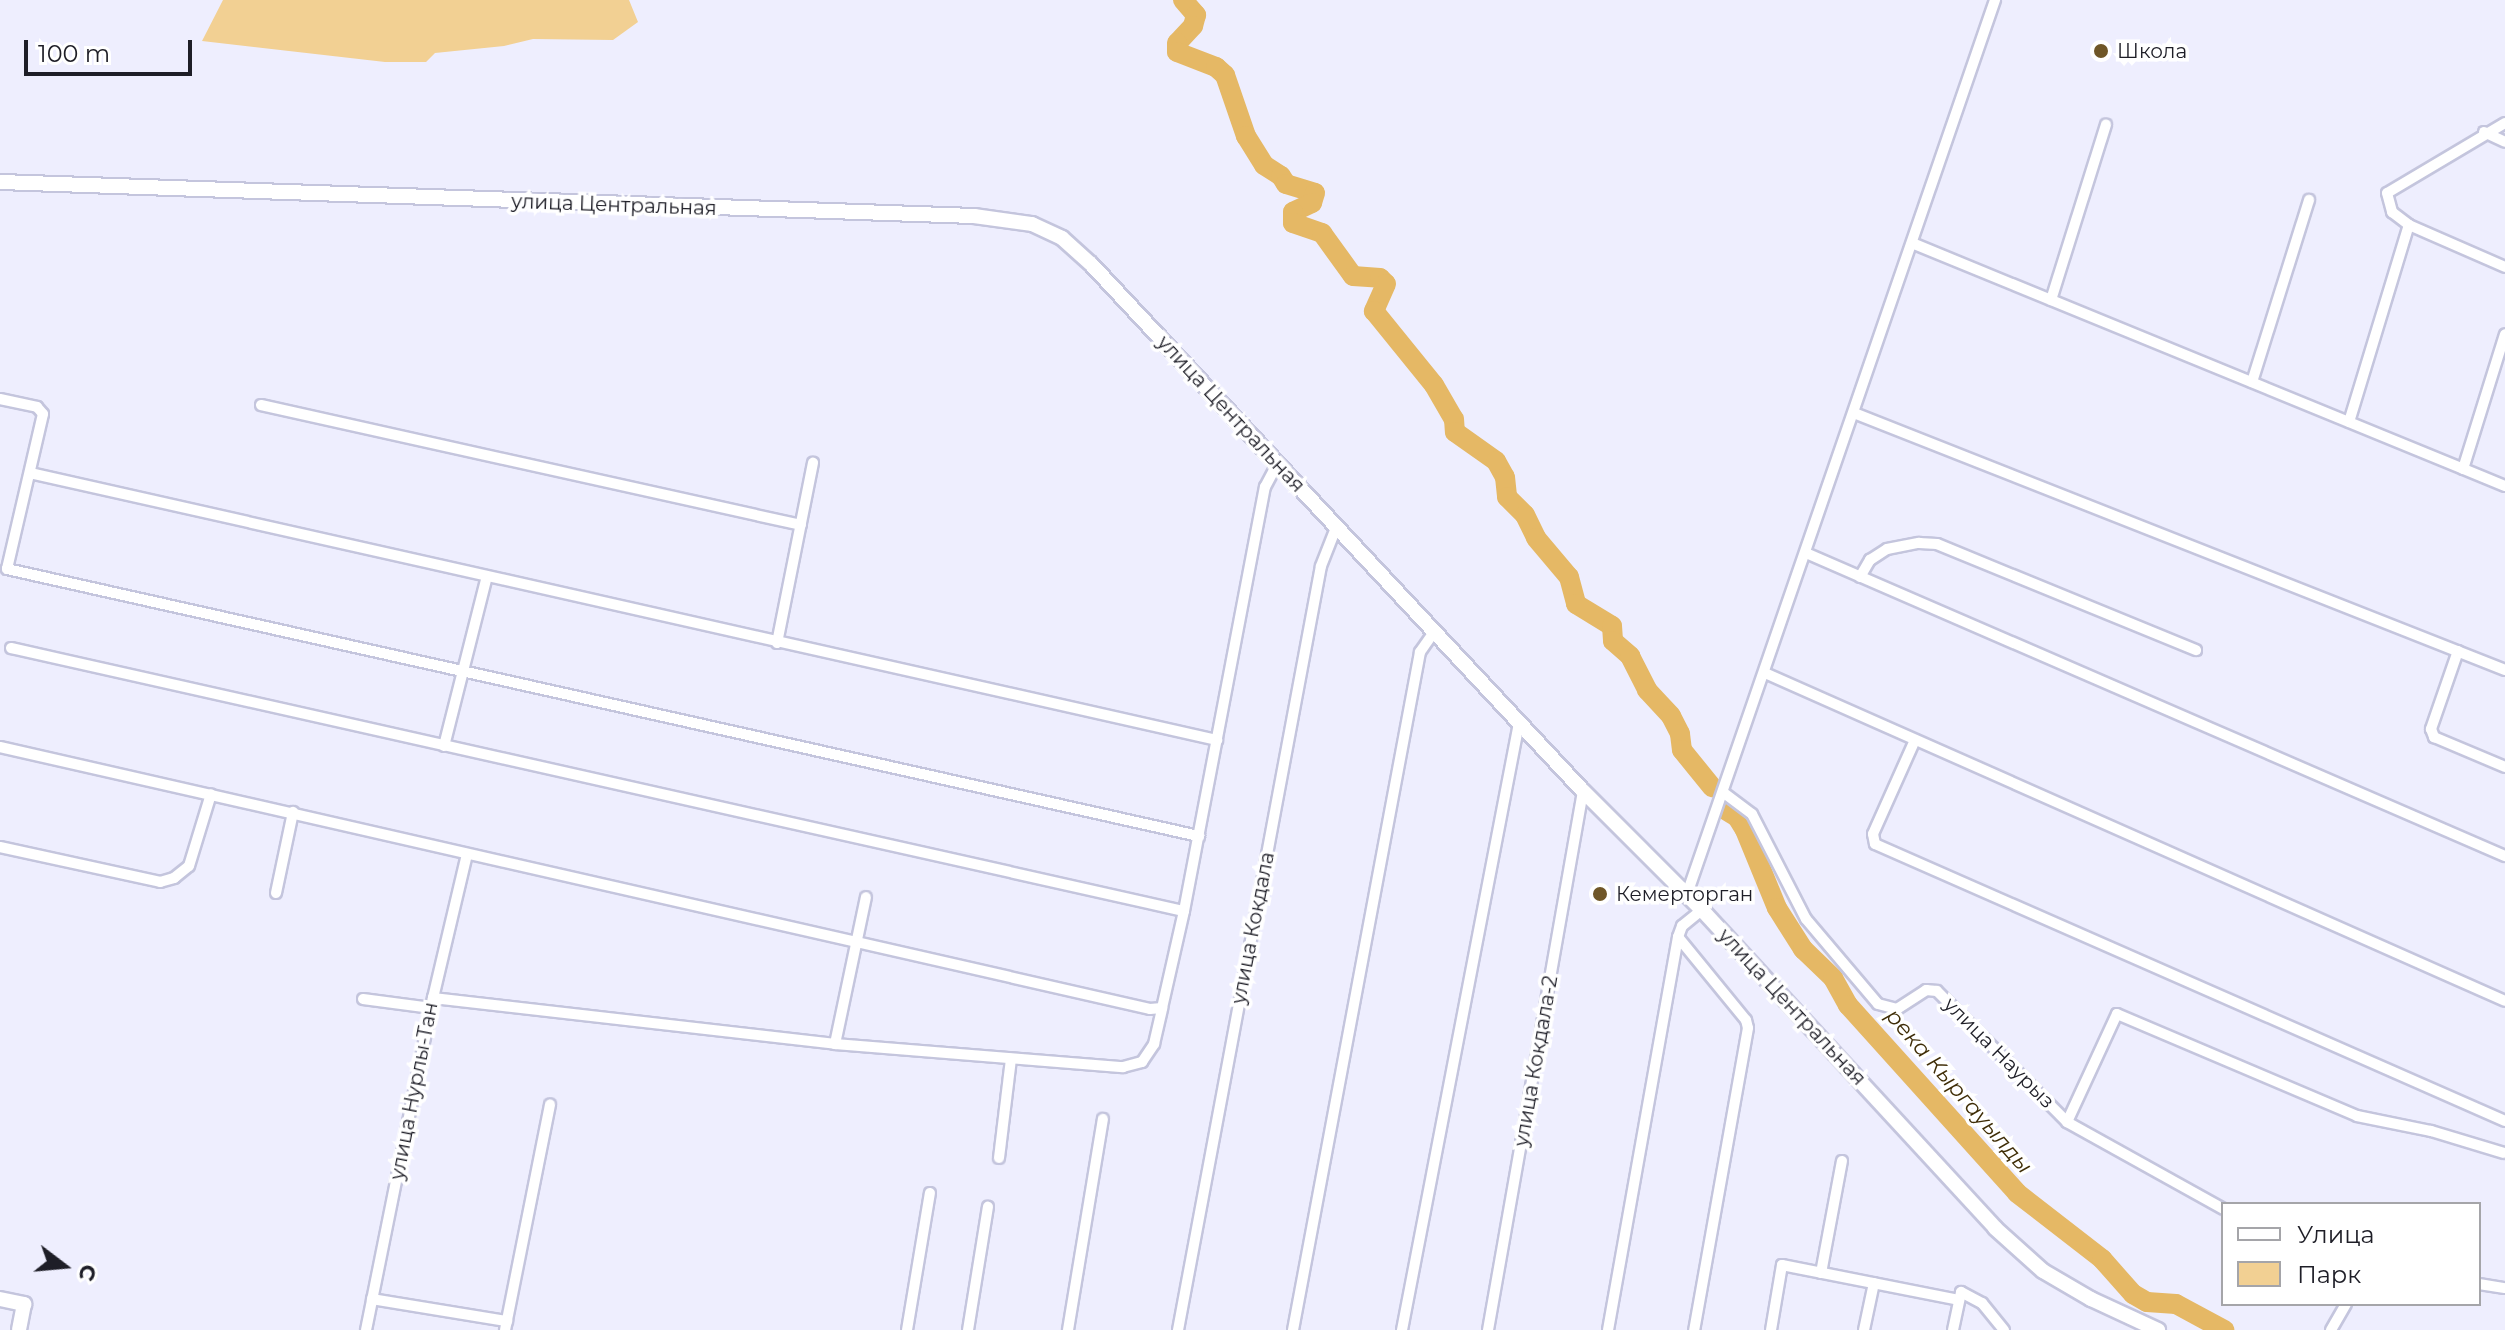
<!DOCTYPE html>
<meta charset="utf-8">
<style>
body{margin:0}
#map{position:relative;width:2505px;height:1330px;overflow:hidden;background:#eeeefe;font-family:Montserrat,sans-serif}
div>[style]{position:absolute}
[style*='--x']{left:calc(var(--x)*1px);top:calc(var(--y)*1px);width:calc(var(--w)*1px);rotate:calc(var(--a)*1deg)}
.green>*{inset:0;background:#f2d093}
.river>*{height:20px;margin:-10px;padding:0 10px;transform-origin:10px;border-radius:10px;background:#e5b865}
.roads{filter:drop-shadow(2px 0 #c4c5dd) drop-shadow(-2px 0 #c4c5dd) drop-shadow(0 2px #c4c5dd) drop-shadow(0 -2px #c4c5dd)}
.street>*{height:10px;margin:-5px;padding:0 5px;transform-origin:5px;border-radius:5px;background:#fff}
.secondary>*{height:14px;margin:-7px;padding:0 7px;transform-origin:7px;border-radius:7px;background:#fff}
.dots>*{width:22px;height:22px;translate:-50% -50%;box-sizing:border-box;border:4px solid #fff;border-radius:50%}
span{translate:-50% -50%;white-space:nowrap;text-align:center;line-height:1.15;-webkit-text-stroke:7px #fff;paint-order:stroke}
.poi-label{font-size:20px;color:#1e1e27}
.left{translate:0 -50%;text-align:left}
.street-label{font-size:20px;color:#1e1e27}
.water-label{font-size:22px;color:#3f2d07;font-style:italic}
.legend{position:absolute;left:2221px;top:1202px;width:260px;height:104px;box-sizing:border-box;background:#fff;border:2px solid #a5a5a9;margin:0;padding:10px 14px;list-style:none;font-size:24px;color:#1e1e27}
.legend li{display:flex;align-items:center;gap:16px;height:40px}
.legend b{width:40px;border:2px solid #a5a5a9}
.north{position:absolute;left:24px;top:1226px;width:80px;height:80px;-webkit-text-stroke:6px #fff;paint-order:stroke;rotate:106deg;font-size:22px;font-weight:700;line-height:32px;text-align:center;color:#1e1e27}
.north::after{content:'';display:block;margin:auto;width:28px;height:36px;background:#1e1e27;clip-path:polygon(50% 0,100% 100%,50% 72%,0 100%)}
.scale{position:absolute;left:24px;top:40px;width:168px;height:36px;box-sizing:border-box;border:4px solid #1e1e27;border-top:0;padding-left:10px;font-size:24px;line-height:28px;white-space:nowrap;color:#1e1e27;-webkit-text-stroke:6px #fff;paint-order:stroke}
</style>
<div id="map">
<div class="green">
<div style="clip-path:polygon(223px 0,629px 0,638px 22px,613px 40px,533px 39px,504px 46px,435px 53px,426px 62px,385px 62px,202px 41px)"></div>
</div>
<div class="river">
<div style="--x:1183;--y:0;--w:20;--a:49"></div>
<div style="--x:1196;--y:15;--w:11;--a:105"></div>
<div style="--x:1193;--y:26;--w:23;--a:133"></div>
<div style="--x:1177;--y:43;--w:9;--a:90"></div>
<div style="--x:1177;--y:52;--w:42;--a:21"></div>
<div style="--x:1216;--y:67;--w:12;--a:42"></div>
<div style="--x:1225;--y:75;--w:65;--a:71"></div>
<div style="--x:1246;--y:136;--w:34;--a:58"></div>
<div style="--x:1264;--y:165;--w:20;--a:33"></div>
<div style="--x:1281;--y:176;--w:9;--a:58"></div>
<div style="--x:1286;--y:184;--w:30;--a:17"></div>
<div style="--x:1315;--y:193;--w:10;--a:107"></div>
<div style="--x:1312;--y:203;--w:21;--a:155"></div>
<div style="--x:1293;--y:212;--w:11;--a:90"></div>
<div style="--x:1293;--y:223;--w:31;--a:19"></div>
<div style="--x:1322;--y:233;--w:53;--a:54.2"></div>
<div style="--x:1353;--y:276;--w:27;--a:4"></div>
<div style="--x:1380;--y:278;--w:8;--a:45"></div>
<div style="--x:1386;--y:284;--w:30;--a:114"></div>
<div style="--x:1374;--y:311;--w:95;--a:51"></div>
<div style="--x:1434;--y:385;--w:39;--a:60"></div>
<div style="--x:1454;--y:419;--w:13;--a:86"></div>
<div style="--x:1455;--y:432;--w:50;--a:35.3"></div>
<div style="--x:1496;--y:461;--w:18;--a:61"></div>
<div style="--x:1505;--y:477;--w:20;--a:84"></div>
<div style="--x:1507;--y:497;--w:25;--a:45"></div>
<div style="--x:1525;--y:515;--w:25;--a:64"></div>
<div style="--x:1536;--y:538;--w:51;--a:49.8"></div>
<div style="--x:1569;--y:577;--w:28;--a:75"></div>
<div style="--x:1576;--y:604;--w:42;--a:31.4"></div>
<div style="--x:1612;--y:626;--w:15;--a:86"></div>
<div style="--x:1613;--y:641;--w:23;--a:41"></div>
<div style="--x:1630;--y:656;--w:38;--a:63"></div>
<div style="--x:1647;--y:690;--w:35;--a:47"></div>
<div style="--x:1671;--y:716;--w:20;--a:63"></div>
<div style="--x:1680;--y:734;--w:16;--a:83"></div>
<div style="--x:1682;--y:750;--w:48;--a:51"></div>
<div style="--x:1727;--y:811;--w:12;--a:31"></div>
<div style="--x:1737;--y:817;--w:15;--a:58"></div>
<div style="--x:1745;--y:830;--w:84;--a:67.7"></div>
<div style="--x:1777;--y:908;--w:49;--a:57.6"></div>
<div style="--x:1803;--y:949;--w:42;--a:44"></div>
<div style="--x:1833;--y:978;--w:31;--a:61"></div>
<div style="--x:1848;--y:1005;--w:253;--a:48"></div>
<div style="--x:2017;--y:1193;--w:108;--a:37.8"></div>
<div style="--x:2102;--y:1259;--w:47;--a:48.5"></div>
<div style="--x:2133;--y:1294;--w:16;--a:30"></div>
<div style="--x:2147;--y:1302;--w:29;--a:4"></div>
<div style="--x:2176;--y:1304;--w:55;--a:28.4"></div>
</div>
<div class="roads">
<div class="street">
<div style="--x:2505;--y:123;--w:137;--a:149.3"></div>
<div style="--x:2387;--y:193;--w:20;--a:75"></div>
<div style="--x:2392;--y:212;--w:21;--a:37"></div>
<div style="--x:2409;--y:225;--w:105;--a:23.6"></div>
<div style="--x:2484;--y:132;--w:23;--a:25"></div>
<div style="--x:1912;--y:243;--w:641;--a:22.28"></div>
<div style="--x:2051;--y:300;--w:184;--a:-72.6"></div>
<div style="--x:2252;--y:382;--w:191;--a:-72.6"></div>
<div style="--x:0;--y:399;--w:38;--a:12"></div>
<div style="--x:37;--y:407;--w:9;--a:49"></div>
<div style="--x:43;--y:414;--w:159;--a:103.1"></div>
<div style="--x:7;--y:569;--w:1222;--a:12.63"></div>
<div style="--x:261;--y:405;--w:553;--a:12.53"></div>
<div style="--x:1854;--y:413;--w:700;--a:21.54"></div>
<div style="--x:2349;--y:422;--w:206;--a:-73.1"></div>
<div style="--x:2463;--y:469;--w:141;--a:-72.7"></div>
<div style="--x:30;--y:473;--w:1217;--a:12.68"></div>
<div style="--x:1806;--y:553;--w:762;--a:23.44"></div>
<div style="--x:1860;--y:577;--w:20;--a:-60"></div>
<div style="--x:1870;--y:560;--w:20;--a:-33"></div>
<div style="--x:1887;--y:549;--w:33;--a:-11"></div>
<div style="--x:1919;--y:543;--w:18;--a:3"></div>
<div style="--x:1937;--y:544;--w:280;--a:22.3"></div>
<div style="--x:777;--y:643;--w:184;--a:-78.7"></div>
<div style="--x:11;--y:648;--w:1202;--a:12.64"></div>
<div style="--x:2458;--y:651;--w:83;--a:109.1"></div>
<div style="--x:2431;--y:729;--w:9;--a:69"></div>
<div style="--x:2434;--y:737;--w:77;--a:22.9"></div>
<div style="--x:1765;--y:673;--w:809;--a:23.9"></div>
<div style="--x:1915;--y:740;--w:103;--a:114.1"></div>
<div style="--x:1873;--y:834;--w:10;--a:79"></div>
<div style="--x:1875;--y:844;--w:688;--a:23.73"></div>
<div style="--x:444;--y:746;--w:175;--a:-75.8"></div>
<div style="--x:0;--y:747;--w:1179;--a:12.83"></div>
<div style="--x:1150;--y:1009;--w:12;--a:-5"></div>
<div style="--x:1162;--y:1008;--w:99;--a:-77.2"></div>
<div style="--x:1184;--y:911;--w:432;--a:-79.2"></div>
<div style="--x:1265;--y:487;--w:26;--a:-62"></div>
<div style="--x:1724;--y:793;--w:35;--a:37"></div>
<div style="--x:1752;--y:814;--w:118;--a:62.8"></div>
<div style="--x:1806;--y:919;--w:111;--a:49.7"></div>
<div style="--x:1878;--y:1004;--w:20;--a:15"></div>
<div style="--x:1897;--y:1009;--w:35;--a:-33"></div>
<div style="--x:1926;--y:990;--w:11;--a:5"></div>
<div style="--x:1937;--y:991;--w:185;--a:45.2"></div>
<div style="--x:2067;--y:1122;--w:179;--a:29.1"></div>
<div style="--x:0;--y:847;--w:164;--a:12.3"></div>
<div style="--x:160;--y:882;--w:15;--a:-16"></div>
<div style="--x:174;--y:878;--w:19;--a:-39"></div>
<div style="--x:189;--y:866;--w:75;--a:-73"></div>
<div style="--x:276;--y:893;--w:83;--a:-78.1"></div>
<div style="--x:1687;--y:894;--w:946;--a:-70.99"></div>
<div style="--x:1678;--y:937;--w:107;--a:50.7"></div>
<div style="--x:1746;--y:1020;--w:8;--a:76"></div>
<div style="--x:1748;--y:1028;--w:307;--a:100.1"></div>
<div style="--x:433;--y:998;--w:405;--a:6.5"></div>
<div style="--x:835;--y:1044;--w:289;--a:4.6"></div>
<div style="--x:1123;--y:1067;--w:20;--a:-15"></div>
<div style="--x:1142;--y:1062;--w:22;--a:-56"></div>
<div style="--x:1154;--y:1044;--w:37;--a:-77"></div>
<div style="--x:363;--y:999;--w:69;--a:7.5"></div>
<div style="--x:835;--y:1044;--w:150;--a:-78.1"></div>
<div style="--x:2067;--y:1122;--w:119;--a:-65.2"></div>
<div style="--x:2117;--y:1014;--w:261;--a:23"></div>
<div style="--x:2357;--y:1116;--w:76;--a:11.5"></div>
<div style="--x:2431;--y:1131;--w:76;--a:16.8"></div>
<div style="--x:999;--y:1158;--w:100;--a:-83.1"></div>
<div style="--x:1821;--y:1273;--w:114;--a:-79.4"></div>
<div style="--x:2479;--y:1284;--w:26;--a:9"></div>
<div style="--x:372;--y:1299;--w:137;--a:9.3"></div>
<div style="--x:366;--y:1330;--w:339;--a:-78.6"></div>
<div style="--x:433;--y:998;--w:148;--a:-76.7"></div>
<div style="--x:505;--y:1330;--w:230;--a:-78.7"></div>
<div style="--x:907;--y:1330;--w:139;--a:-80.5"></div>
<div style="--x:968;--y:1330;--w:125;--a:-80.8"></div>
<div style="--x:1068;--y:1330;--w:214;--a:-80.6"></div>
<div style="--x:1178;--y:1330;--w:777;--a:-79.4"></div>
<div style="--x:1321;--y:566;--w:41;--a:-68.5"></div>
<div style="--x:1293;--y:1330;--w:690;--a:-79.39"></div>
<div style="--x:1420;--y:652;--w:24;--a:-55"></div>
<div style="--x:1402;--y:1330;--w:618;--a:-79.09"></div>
<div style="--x:1488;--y:1330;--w:547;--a:-80"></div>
<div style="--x:1608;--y:1330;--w:399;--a:-79.9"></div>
<div style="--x:1678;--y:937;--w:12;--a:-70"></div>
<div style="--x:1682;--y:926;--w:26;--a:-39"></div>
<div style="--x:1771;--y:1330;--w:66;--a:-80.4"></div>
<div style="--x:1782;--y:1265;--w:180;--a:11.2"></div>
<div style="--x:1864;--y:1330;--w:48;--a:-78"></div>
<div style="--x:1953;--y:1330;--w:39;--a:-78"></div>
<div style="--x:1961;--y:1292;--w:24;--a:28"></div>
<div style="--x:1982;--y:1303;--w:35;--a:51"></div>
<div style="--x:2331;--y:1330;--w:30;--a:-60"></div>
</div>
<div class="secondary">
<div style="--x:0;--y:182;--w:975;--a:2"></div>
<div style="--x:974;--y:216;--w:59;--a:7.9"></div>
<div style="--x:1032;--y:224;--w:33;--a:25"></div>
<div style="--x:1062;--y:238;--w:39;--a:42"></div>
<div style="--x:1091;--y:264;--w:721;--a:46.97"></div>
<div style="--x:1583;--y:791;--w:168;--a:45"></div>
<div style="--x:1702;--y:910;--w:432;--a:47.3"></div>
<div style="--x:1995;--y:1228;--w:64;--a:41.9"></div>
<div style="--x:2043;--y:1271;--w:56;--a:30.3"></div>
<div style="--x:2091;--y:1299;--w:74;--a:24.8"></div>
<div style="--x:0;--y:1299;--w:25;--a:12"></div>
<div style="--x:24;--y:1304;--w:26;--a:101"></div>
</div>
</div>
<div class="dots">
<div style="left:2101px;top:51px;background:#6f5627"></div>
<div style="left:1600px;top:894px;background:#6f5627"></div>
</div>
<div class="poi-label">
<span class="left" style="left:2117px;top:51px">Школа</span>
<span class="left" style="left:1616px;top:894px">Кемерторган</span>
</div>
<div class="street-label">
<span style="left:614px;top:205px;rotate:2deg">улица Центральная</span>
<span style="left:1231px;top:414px;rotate:47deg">улица Центральная</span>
<span style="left:1253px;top:928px;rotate:-79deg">улица Кокдала</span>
<span style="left:1792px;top:1007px;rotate:47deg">улица Центральная</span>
<span style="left:1999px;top:1053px;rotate:45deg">улица Наурыз</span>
<span style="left:1536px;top:1061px;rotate:-80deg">улица Кокдала-2</span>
<span style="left:414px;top:1091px;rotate:-79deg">улица Нурлы-Тан</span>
</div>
<div class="water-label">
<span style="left:1959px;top:1091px;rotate:49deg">река Кыргауылды</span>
</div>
<ul class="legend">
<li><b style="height:10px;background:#fff"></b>Улица</li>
<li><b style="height:22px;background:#f2d093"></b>Парк</li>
</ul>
<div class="north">С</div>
<div class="scale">100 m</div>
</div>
